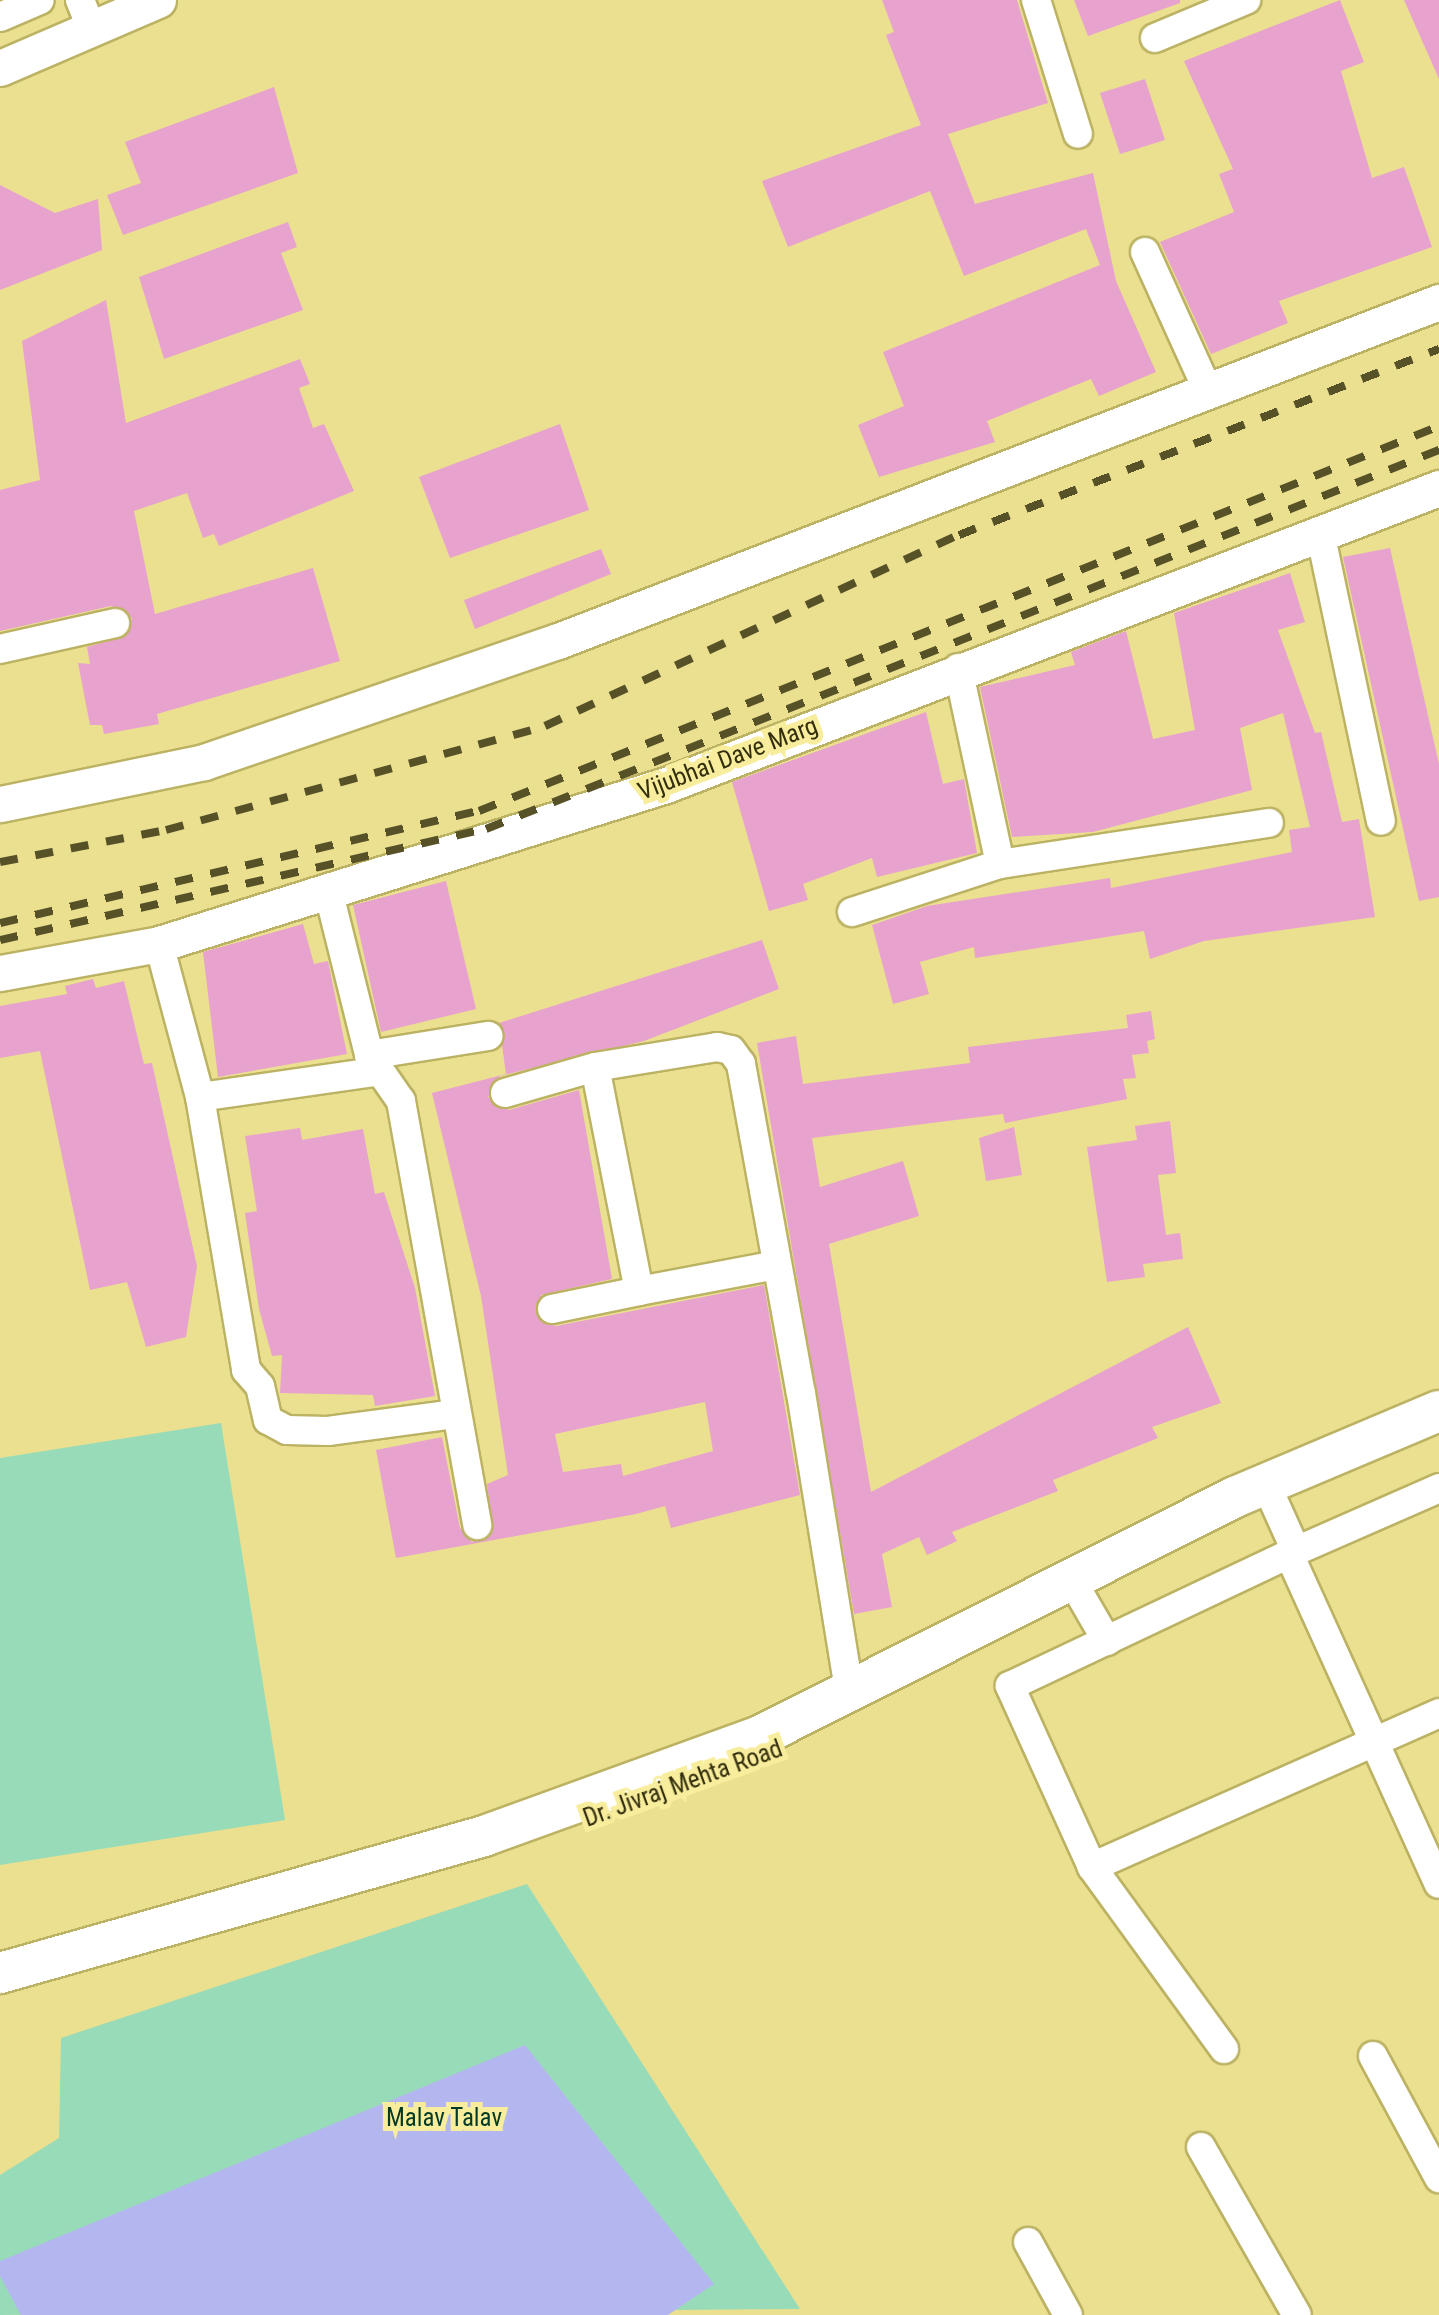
<!DOCTYPE html>
<style>
body{margin:0}
#map{position:relative;width:1439px;height:2315px;overflow:hidden;background:#eae090;font-family:"Roboto Condensed",sans-serif}
div>[style]{position:absolute}
[style*='--x']{left:calc(var(--x)*1px);top:calc(var(--y)*1px);width:calc(var(--w)*1px);rotate:calc(var(--a)*1deg)}
.green>*{inset:0;background:#98dbb9}
.water>*{inset:0;background:#b4b7ef}
.building>*{inset:0;background:#e8a2ce}
.roads{filter:drop-shadow(2px 0 #bcb263) drop-shadow(-2px 0 #bcb263) drop-shadow(0 2px #bcb263) drop-shadow(0 -2px #bcb263)}
.minor>*{height:28px;margin:-14px;padding:0 14px;transform-origin:14px;border-radius:14px;background:#fff}
.tertiary>*{height:35px;margin:-17.5px;padding:0 17.5px;transform-origin:17.5px;border-radius:17.5px;background:#fff}
.secondary>*{height:40px;margin:-20px;padding:0 20px;transform-origin:20px;border-radius:20px;background:#fff}
.rail>*{height:8px;margin-top:-4px;transform-origin:0;background:repeating-linear-gradient(90deg,#575127 0 18px,transparent 0 36px)}
span{translate:-50% -50%;white-space:nowrap;text-align:center;line-height:1.15;-webkit-text-stroke:10px #f8ed9d;paint-order:stroke}
.street-label{font-size:25px;color:#332e0d}
.park-label{font-size:25px;color:#033925}
</style>
<div id="map">
<div class="green">
<div style="clip-path:polygon(221px 1423px,285px 1820px,0 1865px,0 1458px)"></div>
<div style="clip-path:polygon(527px 1884px,800px 2309px,0 2315px,0 2175px,59px 2138px,61px 2038px)"></div>
</div>
<div class="water">
<div style="clip-path:polygon(525px 2045px,714px 2284px,668px 2315px,21px 2315px,0 2276px,0 2261px)"></div>
</div>
<div class="building">
<div style="clip-path:polygon(882px 0,1017px 0,1048px 103px,948px 134px,975px 204px,1093px 173px,1116px 281px,1156px 372px,1099px 396px,1091px 379px,987px 421px,995px 442px,879px 477px,858px 425px,904px 406px,883px 352px,1100px 265px,1086px 229px,964px 276px,930px 191px,788px 247px,762px 181px,921px 125px,886px 35px,894px 32px)"></div>
<div style="clip-path:polygon(1074px 0,1180px 0,1180px 3px,1088px 36px)"></div>
<div style="clip-path:polygon(1340px 0,1364px 62px,1341px 71px,1372px 178px,1404px 167px,1432px 247px,1279px 301px,1288px 323px,1211px 354px,1160px 242px,1234px 212px,1219px 174px,1233px 169px,1184px 61px)"></div>
<div style="clip-path:polygon(1404px 0,1439px 0,1439px 79px)"></div>
<div style="clip-path:polygon(1145px 79px,1165px 140px,1120px 154px,1100px 93px)"></div>
<div style="clip-path:polygon(274px 87px,298px 173px,123px 235px,107px 195px,141px 183px,125px 142px)"></div>
<div style="clip-path:polygon(0 185px,55px 213px,98px 199px,102px 250px,0 290px)"></div>
<div style="clip-path:polygon(288px 222px,297px 247px,281px 253px,303px 310px,164px 359px,139px 277px)"></div>
<div style="clip-path:polygon(106px 300px,126px 423px,300px 359px,310px 384px,299px 388px,313px 428px,324px 424px,354px 491px,219px 546px,214px 534px,203px 538px,187px 493px,134px 511px,155px 614px,313px 568px,340px 661px,157px 714px,159px 724px,104px 734px,102px 725px,90px 725px,78px 663px,90px 664px,87px 647px,126px 636px,132px 618px,111px 606px,0 631px,0 490px,40px 480px,22px 341px)"></div>
<div style="clip-path:polygon(560px 424px,589px 510px,450px 558px,419px 477px)"></div>
<div style="clip-path:polygon(1390px 548px,1439px 764px,1439px 897px,1419px 901px,1343px 557px)"></div>
<div style="clip-path:polygon(601px 549px,611px 574px,475px 629px,464px 600px)"></div>
<div style="clip-path:polygon(1290px 573px,1305px 622px,1278px 630px,1315px 733px,1321px 732px,1342px 822px,1359px 819px,1375px 917px,1204px 941px,1150px 959px,1144px 931px,975px 958px,974px 947px,920px 962px,929px 994px,893px 1004px,872px 925px,927px 906px,1110px 878px,1111px 888px,1292px 852px,1289px 830px,1310px 827px,1283px 713px,1240px 728px,1252px 790px,1093px 832px,1012px 837px,980px 687px,1075px 665px,1071px 652px,1126px 631px,1153px 739px,1195px 730px,1174px 613px)"></div>
<div style="clip-path:polygon(926px 712px,943px 784px,964px 779px,977px 853px,877px 877px,872px 858px,803px 884px,808px 900px,769px 911px,732px 782px)"></div>
<div style="clip-path:polygon(446px 881px,476px 1009px,381px 1032px,353px 905px)"></div>
<div style="clip-path:polygon(303px 924px,314px 964px,328px 961px,347px 1054px,218px 1077px,203px 952px)"></div>
<div style="clip-path:polygon(evenodd,762px 940px,779px 989px,644px 1041px,500px 1076px,488px 1097px,509px 1110px,579px 1090px,612px 1279px,541px 1295px,540px 1321px,556px 1326px,764px 1285px,800px 1495px,671px 1528px,665px 1506px,636px 1514px,396px 1558px,376px 1450px,442px 1437px,460px 1528px,472px 1542px,493px 1532px,487px 1484px,508px 1475px,481px 1296px,432px 1093px,506px 1074px,499px 1023px,762px 940px,705px 1402px,713px 1451px,623px 1476px,621px 1464px,563px 1472px,555px 1434px,705px 1402px)"></div>
<div style="clip-path:polygon(93px 979px,96px 988px,124px 981px,144px 1064px,152px 1063px,197px 1266px,186px 1337px,146px 1347px,127px 1282px,90px 1290px,40px 1051px,0 1058px,0 1006px,67px 994px,65px 986px)"></div>
<div style="clip-path:polygon(1151px 1011px,1155px 1039px,1147px 1041px,1149px 1053px,1132px 1055px,1136px 1078px,1123px 1079px,1127px 1099px,1005px 1123px,1003px 1114px,812px 1138px,820px 1187px,903px 1161px,919px 1216px,829px 1244px,871px 1492px,1188px 1327px,1221px 1403px,1152px 1427px,1158px 1438px,1053px 1480px,1058px 1491px,952px 1532px,957px 1541px,927px 1555px,919px 1537px,882px 1554px,892px 1607px,854px 1614px,757px 1043px,796px 1036px,803px 1084px,970px 1063px,968px 1047px,1128px 1028px,1126px 1015px)"></div>
<div style="clip-path:polygon(1170px 1121px,1176px 1173px,1158px 1175px,1166px 1235px,1180px 1233px,1183px 1259px,1143px 1264px,1145px 1277px,1107px 1282px,1087px 1147px,1137px 1140px,1135px 1126px)"></div>
<div style="clip-path:polygon(1014px 1127px,1022px 1175px,986px 1181px,979px 1138px)"></div>
<div style="clip-path:polygon(300px 1128px,302px 1140px,363px 1129px,375px 1194px,384px 1192px,415px 1288px,435px 1396px,375px 1406px,373px 1395px,280px 1393px,282px 1355px,272px 1356px,259px 1309px,245px 1213px,257px 1211px,245px 1136px)"></div>
</div>
<div class="roads">
<div class="minor">
<div style="--x:80;--y:0;--w:31;--a:68"></div>
<div style="--x:1036;--y:0;--w:140;--a:72.6"></div>
<div style="--x:0;--y:17;--w:43;--a:-23"></div>
<div style="--x:1155;--y:38;--w:99;--a:-22.7"></div>
<div style="--x:1145;--y:252;--w:155;--a:65.6"></div>
<div style="--x:1320;--y:532;--w:295;--a:78.1"></div>
<div style="--x:0;--y:649;--w:118;--a:-12.7"></div>
<div style="--x:958;--y:668;--w:200;--a:77.9"></div>
<div style="--x:329;--y:894;--w:166;--a:76"></div>
<div style="--x:369;--y:1055;--w:56;--a:55.2"></div>
<div style="--x:401;--y:1101;--w:431;--a:79.8"></div>
<div style="--x:852;--y:912;--w:156;--a:-18"></div>
<div style="--x:1000;--y:864;--w:272;--a:-8.7"></div>
<div style="--x:159;--y:944;--w:158;--a:75"></div>
<div style="--x:200;--y:1097;--w:277;--a:80.4"></div>
<div style="--x:246;--y:1370;--w:21;--a:49"></div>
<div style="--x:260;--y:1386;--w:35;--a:77"></div>
<div style="--x:268;--y:1420;--w:21;--a:28"></div>
<div style="--x:287;--y:1430;--w:41;--a:1.4"></div>
<div style="--x:328;--y:1431;--w:129;--a:-7.6"></div>
<div style="--x:369;--y:1055;--w:121;--a:-9.1"></div>
<div style="--x:505;--y:1093;--w:94;--a:-16.1"></div>
<div style="--x:200;--y:1097;--w:182;--a:-8.2"></div>
<div style="--x:776;--y:1265;--w:139;--a:169.3"></div>
<div style="--x:639;--y:1291;--w:228;--a:-101.1"></div>
<div style="--x:595;--y:1067;--w:124;--a:-9.3"></div>
<div style="--x:717;--y:1047;--w:14;--a:12"></div>
<div style="--x:731;--y:1050;--w:17;--a:54"></div>
<div style="--x:741;--y:1064;--w:334;--a:79.7"></div>
<div style="--x:801;--y:1393;--w:301;--a:80.8"></div>
<div style="--x:552;--y:1309;--w:89;--a:-11.7"></div>
<div style="--x:1274;--y:1502;--w:54;--a:65.8"></div>
<div style="--x:1289;--y:1554;--w:164;--a:-23.7"></div>
<div style="--x:1081;--y:1596;--w:52;--a:60"></div>
<div style="--x:1092;--y:1867;--w:380;--a:-23.9"></div>
<div style="--x:1224;--y:2049;--w:225;--a:-126"></div>
<div style="--x:1092;--y:1867;--w:199;--a:-114.4"></div>
<div style="--x:1010;--y:1686;--w:309;--a:-25.3"></div>
<div style="--x:1289;--y:1554;--w:362;--a:65.6"></div>
<div style="--x:1373;--y:2056;--w:139;--a:61.6"></div>
<div style="--x:1201;--y:2147;--w:193;--a:60.3"></div>
<div style="--x:1028;--y:2242;--w:83;--a:61.3"></div>
</div>
<div class="tertiary">
<div style="--x:0;--y:68;--w:172;--a:-23.3"></div>
<div style="--x:0;--y:804;--w:208;--a:-11.6"></div>
<div style="--x:204;--y:762;--w:374;--a:-18.9"></div>
<div style="--x:558;--y:641;--w:944;--a:-21.05"></div>
<div style="--x:0;--y:973;--w:162;--a:-10.3"></div>
<div style="--x:159;--y:944;--w:531;--a:-17.41"></div>
<div style="--x:666;--y:785;--w:828;--a:-21.02"></div>
</div>
<div class="secondary">
<div style="--x:0;--y:1973;--w:503;--a:-15.8"></div>
<div style="--x:484;--y:1836;--w:291;--a:-19.9"></div>
<div style="--x:758;--y:1737;--w:534;--a:-26.71"></div>
<div style="--x:1235;--y:1497;--w:221;--a:-22.9"></div>
</div>
</div>
<div class="rail">
<div style="--x:0;--y:862;--w:169;--a:-10.9"></div>
<div style="--x:166;--y:830;--w:393;--a:-15.3"></div>
<div style="--x:545;--y:726;--w:456;--a:-24.8"></div>
<div style="--x:959;--y:535;--w:515;--a:-21.18"></div>
<div style="--x:0;--y:923;--w:492;--a:-13.2"></div>
<div style="--x:479;--y:811;--w:1034;--a:-21.85"></div>
<div style="--x:0;--y:940;--w:499;--a:-12.9"></div>
<div style="--x:486;--y:829;--w:1026;--a:-21.69"></div>
</div>
<div class="street-label">
<span style="left:728px;top:759px;rotate:-21deg">Vijubhai Dave Marg</span>
<span style="left:683px;top:1784px;rotate:-20deg">Dr. Jivraj Mehta Road</span>
</div>
<div class="park-label">
<span style="left:444px;top:2118px">Malav Talav</span>
</div>
</div>
